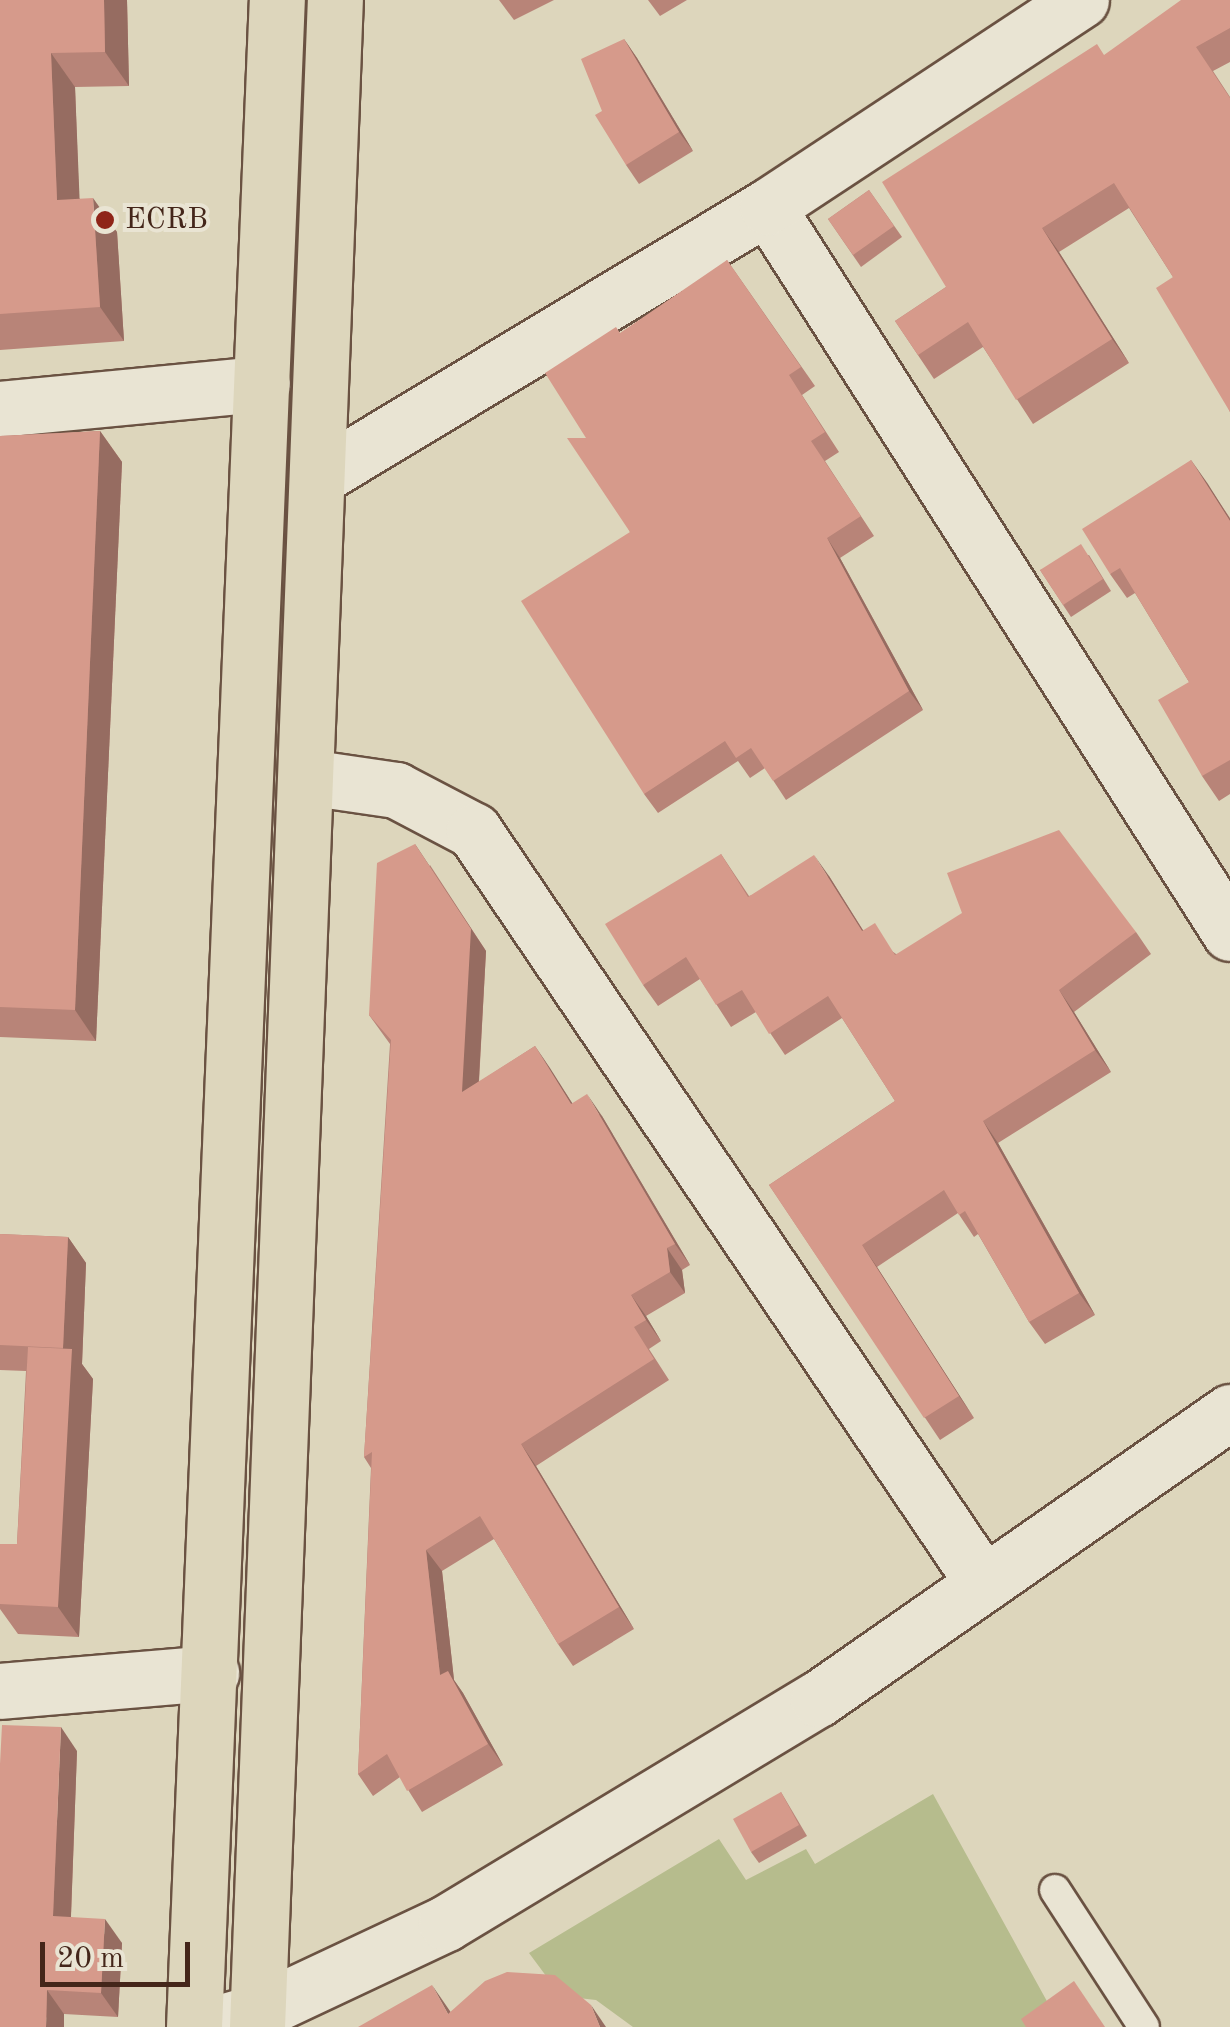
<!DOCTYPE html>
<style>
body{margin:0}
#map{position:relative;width:1230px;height:2027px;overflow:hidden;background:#ddd6bc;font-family:"Old Standard TT",serif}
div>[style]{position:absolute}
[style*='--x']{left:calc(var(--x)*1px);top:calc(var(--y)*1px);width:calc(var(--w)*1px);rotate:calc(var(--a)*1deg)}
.green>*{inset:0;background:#b6bc8d}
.roads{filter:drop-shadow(2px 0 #6a5242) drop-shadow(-2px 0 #6a5242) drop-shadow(0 2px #6a5242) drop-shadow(0 -2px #6a5242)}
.lane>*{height:30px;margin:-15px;padding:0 15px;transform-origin:15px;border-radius:15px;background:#e9e4d3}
.street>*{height:55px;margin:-27.5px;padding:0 27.5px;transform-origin:27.5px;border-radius:27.5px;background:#e9e4d3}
.primary>*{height:55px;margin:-27.5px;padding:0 27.5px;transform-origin:27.5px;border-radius:27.5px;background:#ddd6bc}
.wall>*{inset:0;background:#b88478}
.shaded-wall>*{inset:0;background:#966c61}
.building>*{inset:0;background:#d69a8b}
.dots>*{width:28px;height:28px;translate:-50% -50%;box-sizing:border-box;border:5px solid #e9e4d3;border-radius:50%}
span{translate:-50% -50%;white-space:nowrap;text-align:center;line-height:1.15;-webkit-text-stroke:8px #e9e4d3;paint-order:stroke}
.poi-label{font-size:30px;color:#44261a}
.left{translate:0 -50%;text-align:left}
.scale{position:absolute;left:40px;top:1942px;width:150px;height:45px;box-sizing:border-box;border:5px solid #44261a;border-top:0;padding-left:12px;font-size:30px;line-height:35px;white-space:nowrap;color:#44261a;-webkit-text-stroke:8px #e9e4d3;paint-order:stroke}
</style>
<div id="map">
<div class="green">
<div style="clip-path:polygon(933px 1794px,1054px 2014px,1036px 2027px,633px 2027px,596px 2000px,561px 1996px,529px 1953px,719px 1839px,746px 1880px,806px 1849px,815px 1864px)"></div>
</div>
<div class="roads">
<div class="lane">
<div style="--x:1055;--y:1890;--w:163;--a:57"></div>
</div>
<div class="street">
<div style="--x:767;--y:207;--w:861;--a:57.47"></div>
<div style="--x:0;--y:409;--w:263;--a:-5.5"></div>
<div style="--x:320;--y:476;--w:522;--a:-31.04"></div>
<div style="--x:767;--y:207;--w:376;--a:-33.4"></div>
<div style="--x:307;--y:777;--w:90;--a:8.3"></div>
<div style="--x:396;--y:790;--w:88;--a:27.7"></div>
<div style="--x:474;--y:831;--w:909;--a:55.89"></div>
<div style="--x:0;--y:1691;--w:212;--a:-4.9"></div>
<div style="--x:204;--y:2027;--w:55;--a:-15.8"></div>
<div style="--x:257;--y:2012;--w:209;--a:-25.2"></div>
<div style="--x:446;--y:1923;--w:434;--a:-31.1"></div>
<div style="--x:818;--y:1699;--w:502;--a:-34.86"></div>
</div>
<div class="primary">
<div style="--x:194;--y:2027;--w:2029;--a:-87.66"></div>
<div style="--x:257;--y:2027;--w:2029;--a:-87.8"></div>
</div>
</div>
<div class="wall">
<div style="clip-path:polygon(0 0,127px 0,129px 86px,75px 87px,79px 198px,117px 232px,124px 341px,0 350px)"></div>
<div style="clip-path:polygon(499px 0,554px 0,514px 20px)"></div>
<div style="clip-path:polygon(648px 0,687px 0,660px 16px)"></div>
<div style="clip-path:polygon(1230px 0,1230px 62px,1213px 71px,1230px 97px,1230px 412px,1173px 277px,1129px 208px,1059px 252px,1129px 363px,1033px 424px,983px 347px,934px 379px,895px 321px,946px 287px,1105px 55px)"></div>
<div style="clip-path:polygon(624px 39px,637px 58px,693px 151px,639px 184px,626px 165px)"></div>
<div style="clip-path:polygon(869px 190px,902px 237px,861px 267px,828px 219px)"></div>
<div style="clip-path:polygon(727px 260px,815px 386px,802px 395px,839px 452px,825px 461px,874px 536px,840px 558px,923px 710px,786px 800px,765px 768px,750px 778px,738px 761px,658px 813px,644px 794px,630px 532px,586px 438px)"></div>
<div style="clip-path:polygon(100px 431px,122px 462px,96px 1041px,0 1037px,0 436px)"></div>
<div style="clip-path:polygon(1191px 460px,1230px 518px,1230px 794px,1219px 801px,1202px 776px,1189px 682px,1135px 593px,1127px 598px,1110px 574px)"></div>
<div style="clip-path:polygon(1089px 555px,1111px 591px,1071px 617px,1040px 570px)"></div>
<div style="clip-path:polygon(721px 854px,749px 896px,829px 876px,863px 930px,896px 954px,1136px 932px,1151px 954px,1074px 1012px,1111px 1072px,998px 1143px,1095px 1315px,1045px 1344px,1029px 1322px,978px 1234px,974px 1237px,958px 1213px,877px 1267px,974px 1418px,940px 1440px,769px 1185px,895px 1101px,842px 1018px,785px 1055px,756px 1012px,731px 1027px,700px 979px,658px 1006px,643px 985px)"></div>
<div style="clip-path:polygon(430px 865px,486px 951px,479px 1082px,535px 1046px,572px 1103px,602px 1116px,690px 1265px,682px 1270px,685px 1293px,646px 1316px,661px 1341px,649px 1349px,669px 1380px,536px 1466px,634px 1629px,573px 1666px,558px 1644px,494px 1539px,442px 1571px,454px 1680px,463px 1693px,503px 1765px,422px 1812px,400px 1777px,373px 1796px,358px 1774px,371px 1468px,364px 1457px,390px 1044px,369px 1015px)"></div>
<div style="clip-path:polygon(0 1234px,68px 1237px,86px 1263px,82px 1364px,93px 1379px,79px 1637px,18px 1634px,0 1609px,0 1544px,17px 1544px,26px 1371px,0 1370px)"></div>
<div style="clip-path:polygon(77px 1751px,71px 1917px,122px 1943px,118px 2017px,64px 2014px,0 2027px)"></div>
<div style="clip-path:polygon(781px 1792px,807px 1836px,759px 1863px,751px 1852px)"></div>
</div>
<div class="shaded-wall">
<div style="clip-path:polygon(104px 0,127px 0,129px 86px,105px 52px)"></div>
<div style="clip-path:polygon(624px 39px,637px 58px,693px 151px,679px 132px)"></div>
<div style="clip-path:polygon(51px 53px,75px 87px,81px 234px,57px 200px)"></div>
<div style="clip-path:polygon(93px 198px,117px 232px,124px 341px,100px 307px)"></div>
<div style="clip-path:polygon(1042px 228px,1059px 252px,1129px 363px,1112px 339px)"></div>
<div style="clip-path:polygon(100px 431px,122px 462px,96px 1041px,75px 1010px)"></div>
<div style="clip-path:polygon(1191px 460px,1208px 484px,1230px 519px,1230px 521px)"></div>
<div style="clip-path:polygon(827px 538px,840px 558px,923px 710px,909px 691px)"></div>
<div style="clip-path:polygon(415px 844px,486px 951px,477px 1113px,462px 1092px)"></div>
<div style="clip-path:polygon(814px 855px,829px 876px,877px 953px,862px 931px)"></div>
<div style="clip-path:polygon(1059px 990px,1074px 1012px,1111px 1072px,1095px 1050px)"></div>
<div style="clip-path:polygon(535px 1046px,550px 1068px,586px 1125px,571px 1104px)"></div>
<div style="clip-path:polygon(587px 1094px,602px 1116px,690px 1265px,675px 1244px)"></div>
<div style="clip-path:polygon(983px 1121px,998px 1143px,1095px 1315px,1079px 1293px)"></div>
<div style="clip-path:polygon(68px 1237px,86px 1263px,82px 1364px,93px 1379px,79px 1637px,58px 1607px,63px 1348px)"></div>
<div style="clip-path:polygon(862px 1245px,877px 1267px,974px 1418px,959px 1396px)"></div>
<div style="clip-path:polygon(667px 1248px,682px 1270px,685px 1293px,670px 1272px)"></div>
<div style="clip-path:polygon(631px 1295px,646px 1316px,661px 1341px,646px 1320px)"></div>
<div style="clip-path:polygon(521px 1444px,536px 1466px,634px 1629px,619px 1607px)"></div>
<div style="clip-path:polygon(426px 1550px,442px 1571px,454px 1680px,463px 1693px,503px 1765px,440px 1675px)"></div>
<div style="clip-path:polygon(61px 1727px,77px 1751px,70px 1941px,53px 1916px)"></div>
<div style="clip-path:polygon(105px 1919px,122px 1943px,118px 2017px,101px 1993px)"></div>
<div style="clip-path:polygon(432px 1985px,461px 2027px,448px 2014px)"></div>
<div style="clip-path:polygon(47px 1990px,64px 2014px,64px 2027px,46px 2027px)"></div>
<div style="clip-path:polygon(591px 2005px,606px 2027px,600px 2027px)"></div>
</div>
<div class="building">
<div style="clip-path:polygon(0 0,104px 0,105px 52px,51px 53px,57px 200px,93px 198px,100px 307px,0 314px)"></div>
<div style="clip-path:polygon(1181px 0,1230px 0,1230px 28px,1196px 47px,1230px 98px,1230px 412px,1156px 288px,1173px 277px,1114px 183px,1042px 228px,1112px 339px,1016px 400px,968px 322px,918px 355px,895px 321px,946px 287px,882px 182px,1097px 44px,1104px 55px)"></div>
<div style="clip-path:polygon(624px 39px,679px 132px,626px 165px,595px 115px,602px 111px,581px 59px)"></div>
<div style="clip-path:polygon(869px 190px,894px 226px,853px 255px,828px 219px)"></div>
<div style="clip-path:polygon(727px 260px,801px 367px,789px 375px,825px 432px,811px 441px,861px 516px,827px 538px,909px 691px,773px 781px,751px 748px,736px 758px,725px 741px,644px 794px,521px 601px,630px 532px,567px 438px,586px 438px,545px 373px,616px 327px,620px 333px)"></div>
<div style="clip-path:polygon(100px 431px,75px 1010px,0 1007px,0 436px)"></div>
<div style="clip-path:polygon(1191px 460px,1230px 521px,1230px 760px,1202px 776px,1158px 700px,1189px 682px,1120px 568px,1110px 574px,1082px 529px)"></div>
<div style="clip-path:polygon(1081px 544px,1103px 579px,1063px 605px,1040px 570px)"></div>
<div style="clip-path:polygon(1059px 830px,1136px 932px,1059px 990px,1095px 1050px,983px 1121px,1079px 1293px,1029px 1322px,965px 1211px,959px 1215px,944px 1190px,862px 1245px,959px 1396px,924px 1418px,769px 1185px,895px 1101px,828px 996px,769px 1034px,742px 990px,716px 1005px,686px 957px,643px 985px,605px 924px,721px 854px,748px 897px,814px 855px,862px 931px,875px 923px,895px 955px,962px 913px,947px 873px)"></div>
<div style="clip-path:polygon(415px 844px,471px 929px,462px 1092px,535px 1046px,571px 1104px,587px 1094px,675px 1244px,667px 1248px,670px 1272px,631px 1295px,646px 1320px,634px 1327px,654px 1359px,521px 1444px,619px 1607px,558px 1644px,480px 1516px,426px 1550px,440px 1675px,448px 1671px,488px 1744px,407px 1791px,387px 1754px,358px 1774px,372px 1452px,364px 1457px,391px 1040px,369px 1015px,377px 863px)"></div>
<div style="clip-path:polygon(0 1234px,68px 1237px,63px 1348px,0 1345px)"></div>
<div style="clip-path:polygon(28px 1347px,72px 1349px,58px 1607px,0 1604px,0 1544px,17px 1544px)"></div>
<div style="clip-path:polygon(2px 1725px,61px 1727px,53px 1916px,105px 1919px,101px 1993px,47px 1990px,46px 2027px,0 2027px,0 1764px)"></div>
<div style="clip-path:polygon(781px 1792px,799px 1825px,751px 1852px,733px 1819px)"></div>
<div style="clip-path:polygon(507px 1972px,555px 1975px,591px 2005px,600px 2027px,358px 2027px,432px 1985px,448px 2014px,485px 1981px)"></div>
<div style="clip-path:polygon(1074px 1981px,1105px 2027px,1026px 2027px,1021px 2019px)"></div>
</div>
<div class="dots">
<div style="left:105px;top:220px;background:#8f2418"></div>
</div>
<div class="poi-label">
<span class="left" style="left:125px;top:220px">ECRB</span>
</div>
<div class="scale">20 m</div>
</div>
